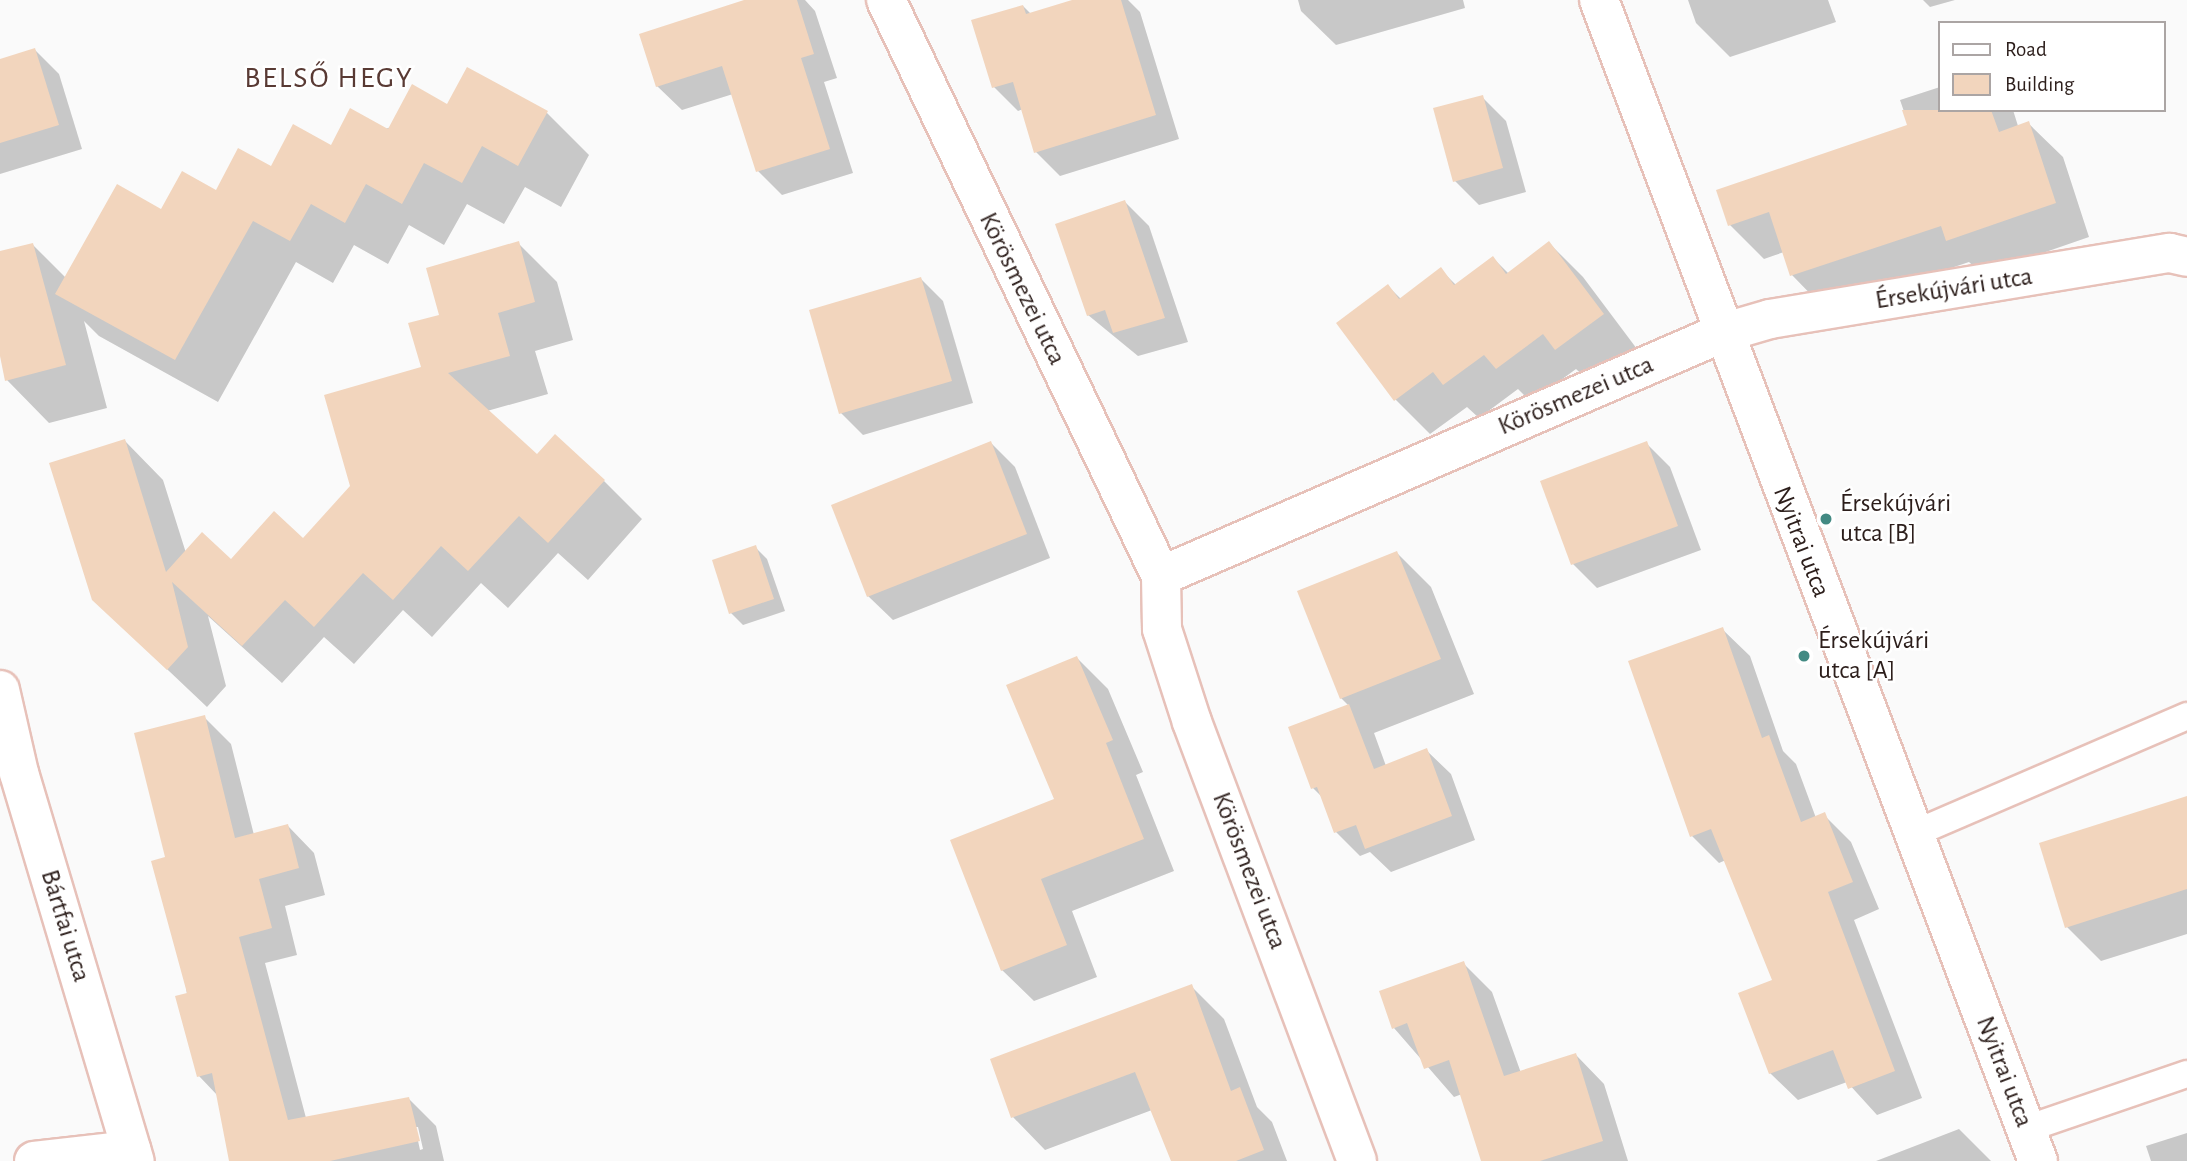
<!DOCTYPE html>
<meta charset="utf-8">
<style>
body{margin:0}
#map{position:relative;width:2187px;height:1161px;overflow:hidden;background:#fafafa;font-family:"Alegreya Sans",sans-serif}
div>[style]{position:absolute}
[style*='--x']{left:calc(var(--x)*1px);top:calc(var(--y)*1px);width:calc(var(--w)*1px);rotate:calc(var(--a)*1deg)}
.shadow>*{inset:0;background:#0003}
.building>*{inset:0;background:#f2d5bd}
.roads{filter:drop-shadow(2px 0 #e7c1b9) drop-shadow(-2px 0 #e7c1b9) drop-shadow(0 2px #e7c1b9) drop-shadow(0 -2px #e7c1b9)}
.service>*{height:26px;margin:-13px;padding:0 13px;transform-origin:13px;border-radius:13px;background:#fff}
.minor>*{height:38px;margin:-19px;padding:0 19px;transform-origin:19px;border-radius:19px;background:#fff}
.dots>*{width:19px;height:19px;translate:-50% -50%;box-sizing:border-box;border:4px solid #fff;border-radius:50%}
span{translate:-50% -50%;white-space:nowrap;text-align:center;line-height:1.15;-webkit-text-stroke:5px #fff;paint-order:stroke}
.street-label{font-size:26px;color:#2c1e1b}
.poi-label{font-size:26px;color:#2c1e1b}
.left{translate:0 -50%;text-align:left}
.quarter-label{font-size:30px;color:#593a34;letter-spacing:2px}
.legend{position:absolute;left:1938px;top:21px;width:228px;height:91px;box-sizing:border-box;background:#fff;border:2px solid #aba5a4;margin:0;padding:9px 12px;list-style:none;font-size:21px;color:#2c1e1b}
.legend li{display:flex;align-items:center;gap:14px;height:35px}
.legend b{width:35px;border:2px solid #aba5a4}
</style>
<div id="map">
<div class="shadow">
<div style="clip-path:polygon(750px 0,805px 0,815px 11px,837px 78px,824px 82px,853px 173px,782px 195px,758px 171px,733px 94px,682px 110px,657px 86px)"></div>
<div style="clip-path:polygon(1078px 0,1128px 0,1140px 12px,1179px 139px,1060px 176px,1036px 152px,1023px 109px,1018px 111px,994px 87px,1023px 6px,1031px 14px)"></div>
<div style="clip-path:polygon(1298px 0,1463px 0,1465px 8px,1336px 45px,1301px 11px)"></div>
<div style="clip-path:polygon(1688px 0,1828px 0,1836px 22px,1730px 57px,1696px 23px)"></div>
<div style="clip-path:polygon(1923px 0,1955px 0,1930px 7px)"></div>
<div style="clip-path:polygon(35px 50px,59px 74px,82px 149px,0 174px,0 60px)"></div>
<div style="clip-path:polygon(1940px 87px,1940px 110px,2013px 110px,2018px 126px,2028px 123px,2063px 157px,2089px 237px,1982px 274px,1969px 262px,1826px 310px,1792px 275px,1784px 252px,1764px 259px,1730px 225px,1909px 126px,1900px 100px)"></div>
<div style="clip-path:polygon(1482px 97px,1506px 121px,1526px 192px,1479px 205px,1455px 181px)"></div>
<div style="clip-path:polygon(448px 106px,547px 113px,589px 155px,561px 207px,525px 187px,504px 224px,467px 204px,444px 245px,409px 225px,388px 264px,354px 245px,333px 283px,296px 262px,218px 402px,99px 336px,84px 321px,107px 408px,49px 423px,7px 380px,0 352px,0 253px,33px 245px,66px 278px,162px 211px)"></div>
<div style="clip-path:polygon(1125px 202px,1149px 226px,1188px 342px,1138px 356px,1088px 315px)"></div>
<div style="clip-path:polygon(518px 243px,557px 282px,573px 340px,535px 351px,548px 394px,487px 411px,537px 457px,604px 481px,642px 519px,588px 580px,558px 553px,508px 608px,481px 583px,432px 637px,403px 610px,354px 664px,324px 637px,282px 683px,208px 616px,226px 686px,207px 707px,93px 599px,125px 441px,163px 480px,186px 553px,231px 561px,303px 540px,352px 487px,423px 368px,441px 316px)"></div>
<div style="clip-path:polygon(1549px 243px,1583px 277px,1637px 349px,1591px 383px,1576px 369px,1531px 402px,1518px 389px,1479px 418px,1467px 407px,1430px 434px,1396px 400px,1338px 323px,1388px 286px,1401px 299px,1441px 270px,1457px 286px,1493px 258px,1509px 274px)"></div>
<div style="clip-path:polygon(921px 279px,943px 301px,973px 403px,863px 435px,841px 413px)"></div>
<div style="clip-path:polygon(991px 443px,1015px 467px,1050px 558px,893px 620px,868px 596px)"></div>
<div style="clip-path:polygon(1646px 443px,1670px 467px,1701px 550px,1597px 588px,1573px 564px)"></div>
<div style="clip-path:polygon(755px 547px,767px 559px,785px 611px,743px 625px,731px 613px)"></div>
<div style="clip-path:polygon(1397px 553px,1431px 587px,1474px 694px,1374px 733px,1386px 766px,1426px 750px,1451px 774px,1475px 840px,1391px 872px,1370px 852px,1360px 856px,1336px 832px,1323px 798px,1313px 788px,1349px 706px,1341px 698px)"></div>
<div style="clip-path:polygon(1722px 629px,1750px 656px,1783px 751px,1796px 764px,1816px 818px,1824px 815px,1851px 842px,1879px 909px,1854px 920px,1922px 1098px,1877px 1115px,1847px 1082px,1798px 1100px,1770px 1073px,1774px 981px,1726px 860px,1719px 863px,1692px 836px)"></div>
<div style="clip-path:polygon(1077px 658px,1108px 689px,1143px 772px,1136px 775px,1174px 871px,1072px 911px,1097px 977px,1034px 1001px,1002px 970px,1056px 800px)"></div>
<div style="clip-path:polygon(evenodd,204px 717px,231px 744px,254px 835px,288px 826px,314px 853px,325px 895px,285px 906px,297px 955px,265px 963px,306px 1118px,409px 1099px,436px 1126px,444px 1161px,231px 1161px,218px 1096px,199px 1076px,167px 858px,204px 717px,415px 1127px,418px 1127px,423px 1149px,420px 1150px,415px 1127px)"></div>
<div style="clip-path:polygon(2187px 798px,2187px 934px,2101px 961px,2067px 927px)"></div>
<div style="clip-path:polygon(1463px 963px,1492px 992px,1521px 1073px,1576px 1055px,1604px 1084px,1628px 1161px,1483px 1161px,1462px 1094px,1454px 1097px,1394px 1028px)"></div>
<div style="clip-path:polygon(1191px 986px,1224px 1019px,1257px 1107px,1272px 1122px,1287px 1161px,1172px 1161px,1152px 1110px,1045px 1150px,1013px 1117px)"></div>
<div style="clip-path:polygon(1959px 1129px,1991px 1161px,1876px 1161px)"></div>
<div style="clip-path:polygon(2187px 1133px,2187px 1161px,2151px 1161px,2146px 1146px)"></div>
</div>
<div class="building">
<div style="clip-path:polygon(744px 0,797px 0,814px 54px,801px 58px,830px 149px,756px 172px,722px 66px,656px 87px,639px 34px)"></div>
<div style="clip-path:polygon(1072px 0,1121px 0,1156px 115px,1034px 153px,1013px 82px,992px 88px,971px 20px,1023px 5px,1026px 14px)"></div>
<div style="clip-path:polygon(35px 48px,59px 125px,0 143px,0 59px)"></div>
<div style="clip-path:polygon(467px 67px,548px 111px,518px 166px,482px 146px,462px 183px,424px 163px,402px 204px,366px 184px,345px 223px,311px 204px,290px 241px,253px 221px,175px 360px,55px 294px,117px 184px,161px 209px,182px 171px,216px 190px,238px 148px,271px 166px,293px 124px,331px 145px,350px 108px,388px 129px,412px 84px,447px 104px)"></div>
<div style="clip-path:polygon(1483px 95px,1503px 168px,1453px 182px,1433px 108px)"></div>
<div style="clip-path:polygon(1902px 110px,1991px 110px,1999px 132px,2029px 121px,2056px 203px,1946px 241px,1941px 226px,1790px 276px,1769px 212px,1728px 226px,1716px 190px,1907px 125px)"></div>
<div style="clip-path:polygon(1125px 200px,1165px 318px,1113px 333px,1105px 310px,1087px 316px,1055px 224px)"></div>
<div style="clip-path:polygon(519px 241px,535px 302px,498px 313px,510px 356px,448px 373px,537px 454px,555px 434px,605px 480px,548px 543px,519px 516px,468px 571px,441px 546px,393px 600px,363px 573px,314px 627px,285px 600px,242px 646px,172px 582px,188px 647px,167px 670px,92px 600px,49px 463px,125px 439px,166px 572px,202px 532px,231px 559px,274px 511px,303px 538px,350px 486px,324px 395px,421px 367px,408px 323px,439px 315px,426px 268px)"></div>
<div style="clip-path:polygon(1549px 241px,1604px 314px,1555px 350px,1543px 334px,1496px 369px,1484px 355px,1443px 385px,1433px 372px,1394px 401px,1336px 323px,1388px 284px,1399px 299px,1441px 267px,1454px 285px,1493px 256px,1506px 274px)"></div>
<div style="clip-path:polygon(33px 243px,66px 365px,5px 381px,0 356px,0 251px)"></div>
<div style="clip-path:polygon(921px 277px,952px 381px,839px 414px,809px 310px)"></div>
<div style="clip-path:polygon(991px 441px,1027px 534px,867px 597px,831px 505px)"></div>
<div style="clip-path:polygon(1647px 441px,1678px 526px,1571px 565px,1540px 481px)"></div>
<div style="clip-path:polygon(756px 545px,774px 599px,729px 614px,712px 560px)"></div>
<div style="clip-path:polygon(1397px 551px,1441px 659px,1340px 699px,1297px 591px)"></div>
<div style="clip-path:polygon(1723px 627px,1762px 738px,1769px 735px,1801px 822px,1825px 812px,1853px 882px,1828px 892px,1895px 1071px,1848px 1089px,1833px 1050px,1769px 1074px,1738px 993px,1772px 980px,1711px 829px,1690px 837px,1628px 661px)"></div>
<div style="clip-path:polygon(1077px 656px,1113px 740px,1106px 743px,1144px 839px,1041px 879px,1067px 945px,1001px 971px,950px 840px,1054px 799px,1006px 685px)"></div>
<div style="clip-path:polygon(1349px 704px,1374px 769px,1427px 748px,1452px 816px,1365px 849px,1356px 825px,1334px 833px,1317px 787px,1311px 789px,1288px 727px)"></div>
<div style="clip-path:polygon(205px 715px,235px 838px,288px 824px,299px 868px,259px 879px,272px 928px,239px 937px,288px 1120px,409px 1097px,420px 1141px,330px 1161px,229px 1161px,212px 1073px,197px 1077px,175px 996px,187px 993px,151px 861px,165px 857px,134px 733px)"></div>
<div style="clip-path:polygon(2187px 796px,2187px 889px,2065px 928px,2039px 843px)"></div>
<div style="clip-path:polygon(1464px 961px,1504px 1076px,1576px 1053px,1603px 1141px,1540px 1161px,1481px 1161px,1449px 1060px,1424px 1069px,1407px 1023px,1392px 1029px,1379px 991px)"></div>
<div style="clip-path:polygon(1192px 984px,1231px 1091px,1240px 1087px,1264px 1150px,1236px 1161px,1171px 1161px,1135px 1072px,1011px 1118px,990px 1059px)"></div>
</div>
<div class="roads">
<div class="service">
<div style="--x:1911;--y:835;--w:301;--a:-23.3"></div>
<div style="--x:2026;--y:1129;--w:170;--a:-18.9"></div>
</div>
<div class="minor">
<div style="--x:886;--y:0;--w:638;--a:64.48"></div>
<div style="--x:1599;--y:0;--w:1241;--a:69.29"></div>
<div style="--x:0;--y:690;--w:85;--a:77.1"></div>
<div style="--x:19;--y:773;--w:405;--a:73.4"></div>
<div style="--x:34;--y:1161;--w:98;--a:-6.5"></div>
<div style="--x:1357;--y:1161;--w:469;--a:-110.6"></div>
<div style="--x:1192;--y:722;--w:98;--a:-107.9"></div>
<div style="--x:1162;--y:629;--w:53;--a:-91.1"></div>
<div style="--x:1161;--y:576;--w:611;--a:-23.42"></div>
<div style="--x:1722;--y:333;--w:50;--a:-16.3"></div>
<div style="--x:1770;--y:319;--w:405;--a:-9.4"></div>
<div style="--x:2170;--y:253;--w:17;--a:13"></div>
</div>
</div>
<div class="dots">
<div style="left:1826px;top:519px;background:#438a83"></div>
<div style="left:1804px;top:656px;background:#438a83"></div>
</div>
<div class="street-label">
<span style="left:1022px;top:289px;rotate:64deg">Körösmezei utca</span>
<span style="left:1954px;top:289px;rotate:-9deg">Érsekújvári utca</span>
<span style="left:1576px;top:396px;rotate:-23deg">Körösmezei utca</span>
<span style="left:1801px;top:542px;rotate:69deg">Nyitrai utca</span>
<span style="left:1249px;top:871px;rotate:69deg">Körösmezei utca</span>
<span style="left:65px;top:926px;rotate:73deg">Bártfai utca</span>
<span style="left:2004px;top:1072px;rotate:69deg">Nyitrai utca</span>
</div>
<div class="poi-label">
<span class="left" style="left:1840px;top:519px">Érsekújvári<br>utca [B]</span>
<span class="left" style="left:1818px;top:656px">Érsekújvári<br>utca [A]</span>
</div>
<div class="quarter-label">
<span style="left:329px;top:78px">BELSŐ HEGY</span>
</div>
<ul class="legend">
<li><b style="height:9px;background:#fff"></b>Road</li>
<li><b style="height:19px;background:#f2d5bd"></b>Building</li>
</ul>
</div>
